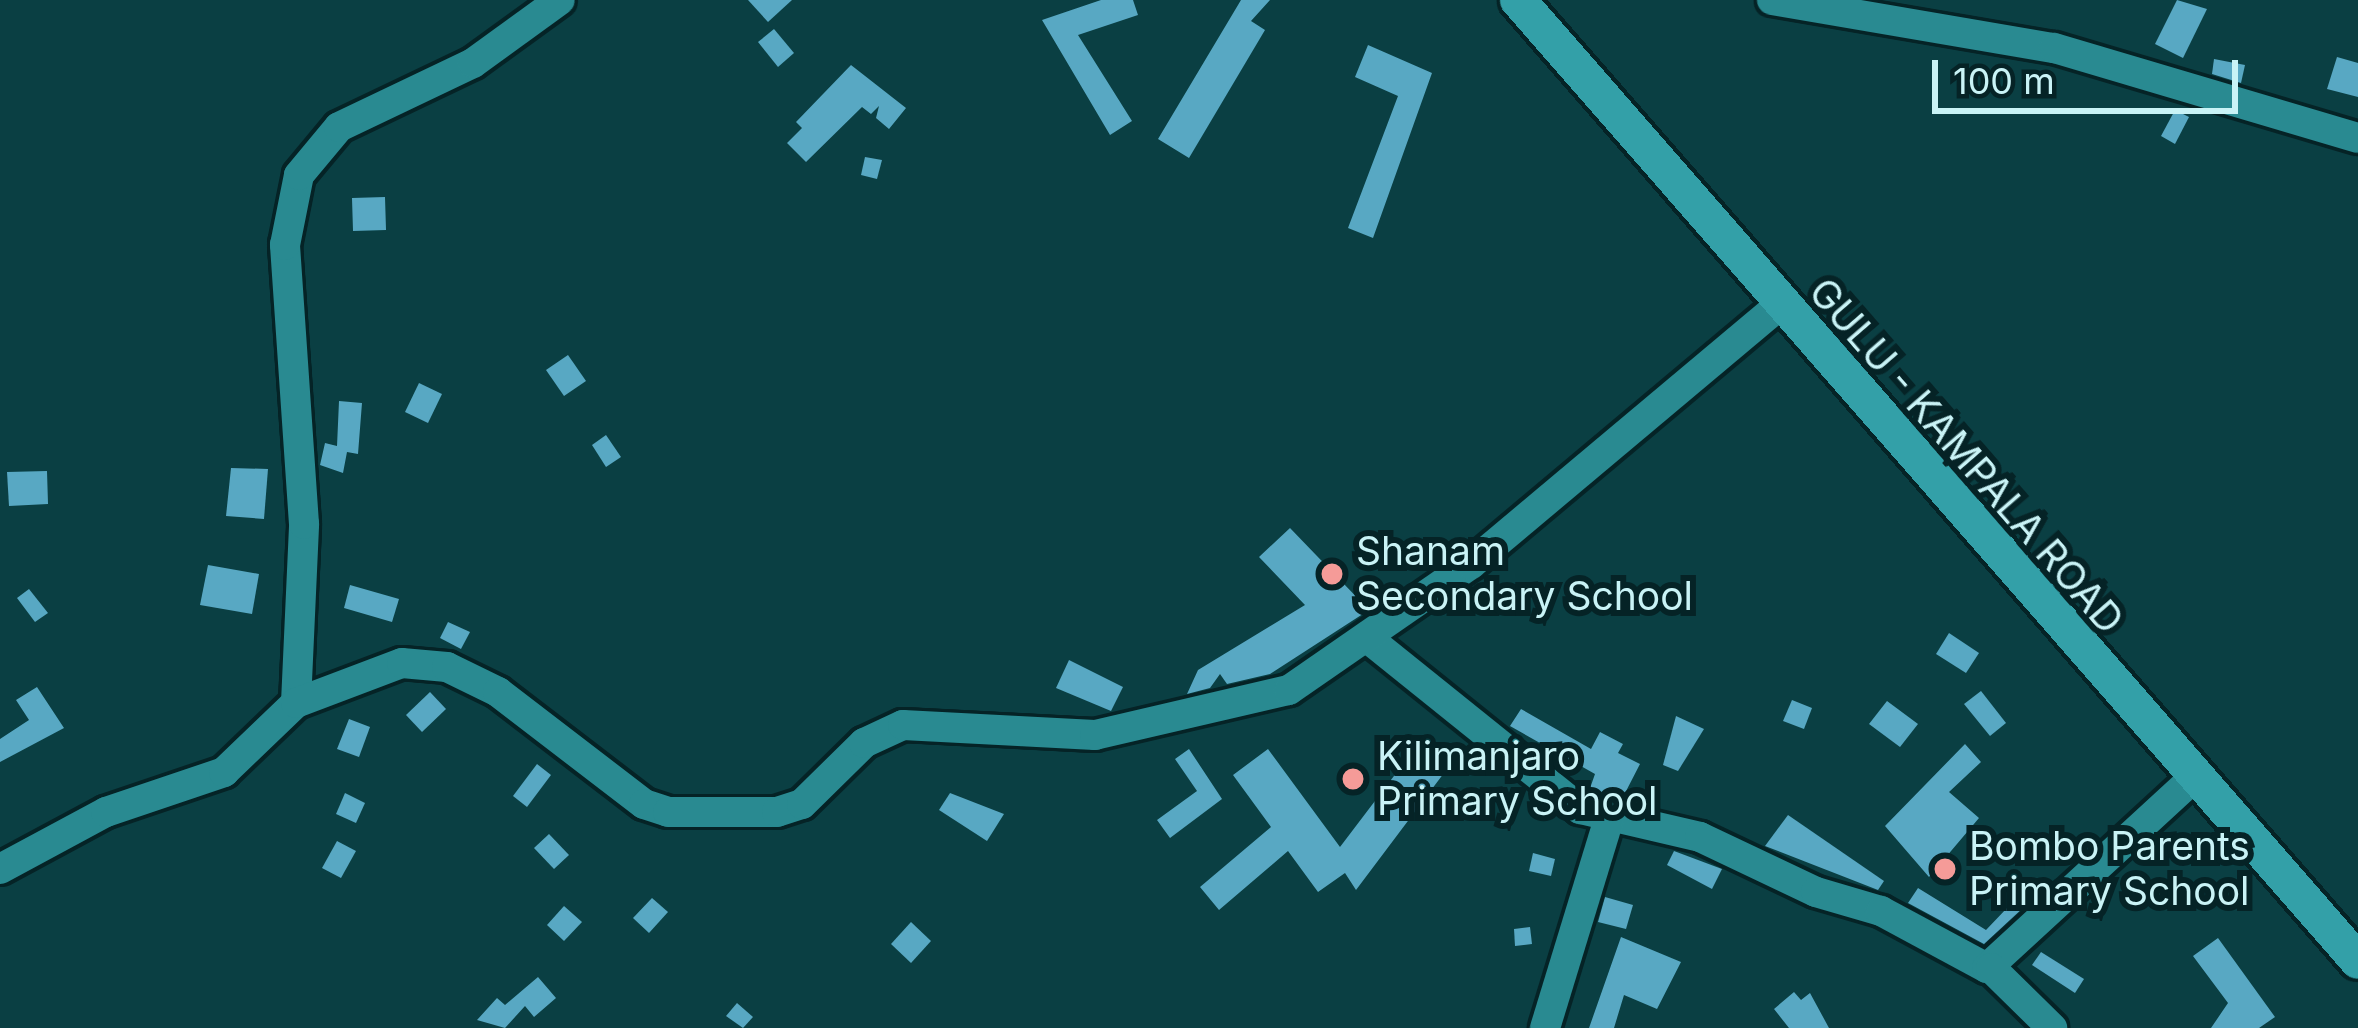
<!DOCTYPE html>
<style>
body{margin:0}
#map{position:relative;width:2358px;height:1028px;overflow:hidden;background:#0a3f43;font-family:Inter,sans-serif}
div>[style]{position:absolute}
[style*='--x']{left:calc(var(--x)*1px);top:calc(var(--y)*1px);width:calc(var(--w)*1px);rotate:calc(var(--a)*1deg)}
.building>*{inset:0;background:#58a8c3}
.roads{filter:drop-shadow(3px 0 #052326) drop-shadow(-3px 0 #052326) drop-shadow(0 3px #052326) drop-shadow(0 -3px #052326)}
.minor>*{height:30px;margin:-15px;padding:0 15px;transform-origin:15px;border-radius:15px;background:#298a91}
.major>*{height:36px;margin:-18px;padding:0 18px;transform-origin:18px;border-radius:18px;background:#33a0a8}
.dots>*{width:33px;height:33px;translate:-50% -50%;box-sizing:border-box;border:6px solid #052326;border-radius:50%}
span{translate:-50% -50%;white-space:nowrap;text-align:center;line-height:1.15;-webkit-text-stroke:12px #052326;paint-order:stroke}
.street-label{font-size:39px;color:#c9f3f6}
.poi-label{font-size:39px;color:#c9f3f6}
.left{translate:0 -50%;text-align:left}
.scale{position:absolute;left:1932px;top:60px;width:306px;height:54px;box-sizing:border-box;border:6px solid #c9f3f6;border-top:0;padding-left:15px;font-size:36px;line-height:42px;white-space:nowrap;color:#c9f3f6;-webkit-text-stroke:9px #052326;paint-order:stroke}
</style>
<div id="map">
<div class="building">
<div style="clip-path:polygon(748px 0,792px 0,768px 22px)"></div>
<div style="clip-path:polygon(1101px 0,1133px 0,1138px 15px,1078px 35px,1132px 121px,1110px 135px,1042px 20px)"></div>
<div style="clip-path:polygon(1241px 0,1270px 0,1251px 21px,1265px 30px,1189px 158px,1158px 139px)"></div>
<div style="clip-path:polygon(2177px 0,2207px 9px,2183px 58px,2155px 44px)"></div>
<div style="clip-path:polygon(774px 29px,794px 53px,778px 67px,758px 42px)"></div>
<div style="clip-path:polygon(1368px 45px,1432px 73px,1373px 238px,1348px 228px,1398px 96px,1355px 77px)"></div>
<div style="clip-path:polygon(2337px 57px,2358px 63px,2358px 97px,2327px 89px)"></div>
<div style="clip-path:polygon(2214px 59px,2245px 65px,2241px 83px,2212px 74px)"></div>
<div style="clip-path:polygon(851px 65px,906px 108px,889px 129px,876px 118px,879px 106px,871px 114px,862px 107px,806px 162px,787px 143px,802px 128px,796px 122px)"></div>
<div style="clip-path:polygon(2175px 110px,2189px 117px,2175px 144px,2161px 136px)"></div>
<div style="clip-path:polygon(865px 157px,882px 160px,877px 179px,861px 175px)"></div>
<div style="clip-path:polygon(385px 197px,386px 230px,353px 231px,352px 198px)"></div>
<div style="clip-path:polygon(568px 355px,586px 381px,564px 396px,546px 370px)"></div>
<div style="clip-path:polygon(419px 383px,442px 394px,428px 423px,405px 412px)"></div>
<div style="clip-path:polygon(339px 401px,362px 403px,358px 454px,347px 452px,343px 473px,320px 465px,325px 443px,337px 446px)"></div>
<div style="clip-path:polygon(606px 435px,621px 457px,606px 467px,592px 445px)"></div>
<div style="clip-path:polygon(231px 468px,268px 469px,264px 519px,226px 516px)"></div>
<div style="clip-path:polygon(47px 471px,48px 504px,9px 506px,7px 472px)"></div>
<div style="clip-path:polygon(1290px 528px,1369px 610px,1270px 674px,1227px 684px,1220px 674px,1210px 688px,1187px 694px,1198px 670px,1305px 605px,1259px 557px)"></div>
<div style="clip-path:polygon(208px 565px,259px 574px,252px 614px,200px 605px)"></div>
<div style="clip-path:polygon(350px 585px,399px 599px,392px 622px,344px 608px)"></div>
<div style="clip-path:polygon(29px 589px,48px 613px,35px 622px,17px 598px)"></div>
<div style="clip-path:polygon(448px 622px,470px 632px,461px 649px,440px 638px)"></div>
<div style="clip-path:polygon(1949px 633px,1979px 653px,1966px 673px,1936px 654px)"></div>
<div style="clip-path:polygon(1069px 660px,1123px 687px,1111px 711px,1056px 688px)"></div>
<div style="clip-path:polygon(37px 687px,64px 728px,0 762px,0 739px,29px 720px,16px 700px)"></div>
<div style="clip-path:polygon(1981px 691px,2006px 723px,1990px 736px,1964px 704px)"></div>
<div style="clip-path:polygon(430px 692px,446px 709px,422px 732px,406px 715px)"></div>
<div style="clip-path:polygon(1792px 700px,1812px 708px,1804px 729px,1783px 721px)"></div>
<div style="clip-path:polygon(1887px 701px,1918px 724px,1900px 747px,1869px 724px)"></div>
<div style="clip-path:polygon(1521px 709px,1591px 749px,1600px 732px,1623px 744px,1618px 753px,1640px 764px,1622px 799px,1589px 791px,1595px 774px,1510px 726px)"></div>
<div style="clip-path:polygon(1676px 716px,1704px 729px,1678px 771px,1663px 765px)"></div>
<div style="clip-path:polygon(349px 719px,370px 727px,359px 757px,337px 749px)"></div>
<div style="clip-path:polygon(1419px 743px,1450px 765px,1356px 890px,1345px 873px,1318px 892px,1288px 851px,1219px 910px,1200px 887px,1271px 827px,1233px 775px,1268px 749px,1340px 847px)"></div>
<div style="clip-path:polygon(1965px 744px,1981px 762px,1949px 792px,1979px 818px,1929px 877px,1885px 826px)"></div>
<div style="clip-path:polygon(1189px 749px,1222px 799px,1170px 838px,1157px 820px,1197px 791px,1175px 759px)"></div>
<div style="clip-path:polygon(537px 764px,551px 775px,527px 807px,513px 796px)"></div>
<div style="clip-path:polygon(345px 793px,365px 803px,356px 823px,336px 814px)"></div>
<div style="clip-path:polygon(950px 793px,1004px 814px,987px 841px,939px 810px)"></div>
<div style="clip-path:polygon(1788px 815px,1884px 881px,1878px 890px,1765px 846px)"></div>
<div style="clip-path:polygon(549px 834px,569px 855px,554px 869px,534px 848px)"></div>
<div style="clip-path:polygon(337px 841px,356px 851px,341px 878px,322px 868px)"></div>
<div style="clip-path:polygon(1674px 851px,1722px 869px,1712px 889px,1667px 865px)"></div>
<div style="clip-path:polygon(1533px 853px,1555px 859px,1551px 876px,1529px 871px)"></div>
<div style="clip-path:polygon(2028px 886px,2037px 895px,1984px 944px,1908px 903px,1918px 888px,1986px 930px)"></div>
<div style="clip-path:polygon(1605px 897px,1633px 905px,1626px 929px,1598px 922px)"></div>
<div style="clip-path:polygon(652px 898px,668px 912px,649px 933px,633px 918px)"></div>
<div style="clip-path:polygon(564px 906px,582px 922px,564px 941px,547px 925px)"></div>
<div style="clip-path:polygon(911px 922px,931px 941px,911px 963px,891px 944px)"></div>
<div style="clip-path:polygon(1530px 927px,1532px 944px,1515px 946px,1514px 929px)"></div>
<div style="clip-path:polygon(1621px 937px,1681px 962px,1657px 1009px,1624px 995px,1614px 1028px,1589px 1028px)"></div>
<div style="clip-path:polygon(2218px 938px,2275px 1017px,2259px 1028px,2211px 1028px,2228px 1003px,2193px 956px)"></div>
<div style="clip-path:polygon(2041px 952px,2084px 979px,2075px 993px,2032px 965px)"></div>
<div style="clip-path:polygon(538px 977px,556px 998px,534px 1017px,525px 1006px,505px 1028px,477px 1020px,497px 998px,505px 1005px)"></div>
<div style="clip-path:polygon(1794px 992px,1801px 1000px,1810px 993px,1829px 1028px,1789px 1028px,1774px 1009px)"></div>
<div style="clip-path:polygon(737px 1003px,753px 1017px,743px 1028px,726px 1016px)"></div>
</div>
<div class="roads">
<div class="minor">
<div style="--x:1772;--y:0;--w:286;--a:9.7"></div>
<div style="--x:2054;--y:48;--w:317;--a:16.5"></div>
<div style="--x:1370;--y:640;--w:270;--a:38.8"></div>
<div style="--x:1580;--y:809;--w:123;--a:13.1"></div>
<div style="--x:1700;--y:837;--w:128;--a:25.4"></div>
<div style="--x:1816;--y:892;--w:68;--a:16.3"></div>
<div style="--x:1881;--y:911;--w:120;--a:28.3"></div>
<div style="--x:1987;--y:968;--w:284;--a:-42.6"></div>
<div style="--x:296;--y:703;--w:179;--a:-87.4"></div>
<div style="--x:304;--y:524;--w:280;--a:-93.9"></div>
<div style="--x:285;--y:245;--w:71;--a:-78.7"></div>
<div style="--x:299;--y:175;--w:62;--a:-50.2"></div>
<div style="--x:339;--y:127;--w:148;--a:-25.5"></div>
<div style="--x:473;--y:63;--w:107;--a:-35.9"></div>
<div style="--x:0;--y:869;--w:120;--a:-28.3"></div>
<div style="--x:106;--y:812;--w:125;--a:-18.7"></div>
<div style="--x:224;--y:772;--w:100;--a:-43.8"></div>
<div style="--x:296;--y:703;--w:113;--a:-20.7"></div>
<div style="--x:402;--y:663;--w:45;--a:5.1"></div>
<div style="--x:447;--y:667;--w:57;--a:26.1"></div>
<div style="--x:498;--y:692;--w:184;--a:37.5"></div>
<div style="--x:644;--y:804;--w:25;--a:18"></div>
<div style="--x:668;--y:812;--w:109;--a:0"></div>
<div style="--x:777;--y:812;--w:26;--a:-18"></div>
<div style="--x:802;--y:804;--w:87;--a:-44.5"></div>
<div style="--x:864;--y:743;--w:43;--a:-24.8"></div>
<div style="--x:903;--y:725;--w:192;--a:3"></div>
<div style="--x:1095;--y:735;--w:199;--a:-13.1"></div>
<div style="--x:1289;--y:690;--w:221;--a:-34.7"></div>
<div style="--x:1471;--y:564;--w:402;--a:-40"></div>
<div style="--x:1991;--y:968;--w:86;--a:44.5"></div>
<div style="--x:1545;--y:1028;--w:215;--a:-73"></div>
</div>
<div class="major">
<div style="--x:1518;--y:0;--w:1276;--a:48.84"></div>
</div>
</div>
<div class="dots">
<div style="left:1332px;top:574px;background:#f59b98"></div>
<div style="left:1353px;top:779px;background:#f59b98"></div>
<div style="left:1945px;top:869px;background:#f59b98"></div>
</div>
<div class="street-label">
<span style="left:1966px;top:456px;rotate:49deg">GULU - KAMPALA ROAD</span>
</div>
<div class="poi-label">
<span class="left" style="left:1356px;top:574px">Shanam<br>Secondary School</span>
<span class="left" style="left:1377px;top:779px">Kilimanjaro<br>Primary School</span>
<span class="left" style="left:1969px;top:869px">Bombo Parents<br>Primary School</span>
</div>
<div class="scale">100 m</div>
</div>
